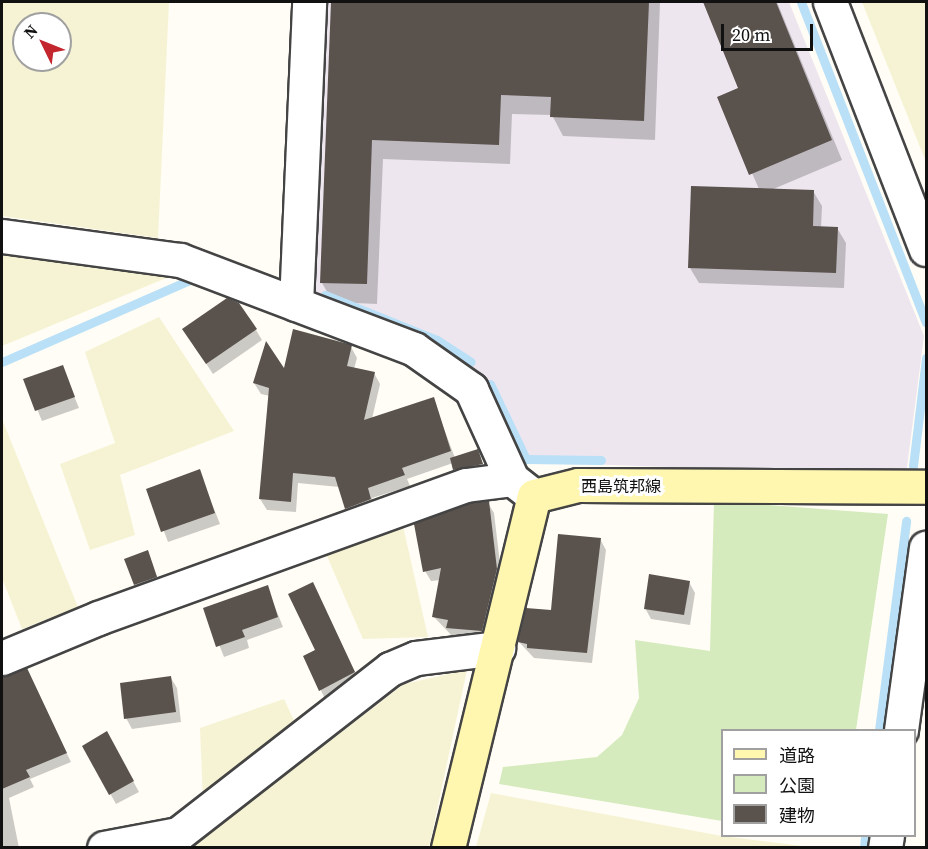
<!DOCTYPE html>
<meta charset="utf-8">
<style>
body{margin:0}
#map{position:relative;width:928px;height:849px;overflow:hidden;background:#fffdf5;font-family:"Source Serif 4","Noto Sans JP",serif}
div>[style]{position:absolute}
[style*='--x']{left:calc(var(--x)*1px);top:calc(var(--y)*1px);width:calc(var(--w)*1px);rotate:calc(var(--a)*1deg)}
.industrial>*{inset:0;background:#eee6ef}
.farmland>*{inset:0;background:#f6f3d4}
.green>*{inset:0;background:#d5ebbd}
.shadow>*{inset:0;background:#0003}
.stream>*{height:9px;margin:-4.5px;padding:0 4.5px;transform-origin:4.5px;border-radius:4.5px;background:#b9e0f7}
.building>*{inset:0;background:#5a524d}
.roads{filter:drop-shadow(2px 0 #444) drop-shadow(-2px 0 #444) drop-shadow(0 2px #444) drop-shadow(0 -2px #444)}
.street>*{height:33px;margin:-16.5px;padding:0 16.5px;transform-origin:16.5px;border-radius:16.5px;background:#fff}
.secondary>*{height:33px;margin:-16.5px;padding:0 16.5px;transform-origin:16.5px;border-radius:16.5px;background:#fff6b0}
span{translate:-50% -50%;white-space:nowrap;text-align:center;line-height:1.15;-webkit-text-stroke:6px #fff;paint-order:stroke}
.street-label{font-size:16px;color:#111}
.frame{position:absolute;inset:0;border:3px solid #111;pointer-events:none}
.legend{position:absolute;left:721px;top:729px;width:195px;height:108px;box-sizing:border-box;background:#fff;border:2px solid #a0a0a0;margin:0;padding:8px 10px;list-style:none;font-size:18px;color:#111}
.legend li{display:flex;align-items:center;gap:12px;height:30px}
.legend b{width:30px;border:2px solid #a0a0a0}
.north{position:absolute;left:12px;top:12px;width:60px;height:60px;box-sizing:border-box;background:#fff;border:2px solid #a0a0a0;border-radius:50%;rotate:313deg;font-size:16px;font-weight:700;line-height:24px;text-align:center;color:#111}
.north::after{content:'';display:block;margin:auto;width:21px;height:27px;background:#c4262e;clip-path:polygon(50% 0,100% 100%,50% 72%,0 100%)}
.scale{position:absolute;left:721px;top:24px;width:92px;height:27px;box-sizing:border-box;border:3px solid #111;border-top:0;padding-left:8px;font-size:18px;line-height:21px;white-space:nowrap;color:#111;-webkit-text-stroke:4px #fff;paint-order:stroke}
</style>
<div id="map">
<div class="industrial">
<div style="clip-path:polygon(323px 2px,789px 2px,924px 336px,906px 475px,525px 462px,481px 380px,433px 344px,311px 292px)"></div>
</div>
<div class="farmland">
<div style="clip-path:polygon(evenodd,2px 2px,169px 2px,158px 238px,2px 216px,2px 2px,24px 24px,60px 24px,60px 60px,24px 60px,24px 24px)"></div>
<div style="clip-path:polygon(862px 2px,926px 2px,926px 162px)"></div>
<div style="clip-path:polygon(2px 253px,176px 274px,2px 346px)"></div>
<div style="clip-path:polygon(159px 317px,234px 431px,120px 475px,135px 535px,90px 550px,60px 464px,115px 443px,85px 352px)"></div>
<div style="clip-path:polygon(2px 419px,78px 607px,22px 629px,2px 578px)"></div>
<div style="clip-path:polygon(403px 526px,428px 637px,363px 639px,326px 554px)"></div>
<div style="clip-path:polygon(467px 670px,429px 847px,183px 848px,193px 846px,404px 684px)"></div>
<div style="clip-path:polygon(284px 699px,297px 727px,203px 802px,200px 728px)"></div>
<div style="clip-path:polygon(491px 793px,722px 836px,810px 847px,476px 847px)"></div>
</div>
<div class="green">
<div style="clip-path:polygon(714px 501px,888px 514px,856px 730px,722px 730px,722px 821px,499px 784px,503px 767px,597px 757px,622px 735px,639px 698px,635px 640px,710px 651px)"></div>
</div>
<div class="shadow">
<div style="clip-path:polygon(333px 2px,660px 2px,655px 140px,563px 136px,552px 115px,512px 114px,510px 164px,383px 159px,377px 304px,333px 302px,322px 283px)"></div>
<div style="clip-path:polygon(704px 2px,777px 2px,842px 160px,771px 190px,813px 191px,822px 206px,821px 228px,837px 228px,846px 243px,844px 288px,699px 283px,690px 268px,759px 189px,719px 98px,740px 89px)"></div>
<div style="clip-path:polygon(256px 330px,262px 340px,213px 374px,190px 339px)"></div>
<div style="clip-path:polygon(351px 347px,357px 358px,354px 369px,374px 373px,380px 384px,372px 419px,433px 399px,455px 458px,480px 456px,485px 469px,458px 474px,453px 463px,407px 479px,410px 486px,372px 498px,376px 510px,352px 519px,339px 487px,298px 483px,296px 512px,267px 510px,260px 499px,270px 396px,261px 394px,254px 383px)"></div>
<div style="clip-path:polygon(62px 367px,79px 408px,42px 421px,25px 380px)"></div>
<div style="clip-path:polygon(199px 471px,220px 524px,168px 542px,148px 489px)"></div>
<div style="clip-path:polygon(488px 503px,494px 513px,502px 580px,487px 641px,454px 638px,434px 617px,441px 580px,431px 581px,425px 571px)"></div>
<div style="clip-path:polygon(600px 539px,606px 550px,592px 663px,534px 658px,519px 642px,552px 611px)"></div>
<div style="clip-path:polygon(150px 557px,159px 582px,138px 589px,135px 585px)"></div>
<div style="clip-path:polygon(689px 582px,695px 593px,690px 625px,651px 619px,645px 608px)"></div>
<div style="clip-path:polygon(267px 587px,283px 627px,247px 640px,249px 648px,224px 657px,205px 609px)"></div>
<div style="clip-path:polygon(318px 595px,360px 683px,326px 701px,305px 657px,317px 651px)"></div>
<div style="clip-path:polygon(26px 670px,71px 762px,30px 779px,34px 787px,9px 798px,19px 848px,2px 848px,2px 746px,16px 740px,2px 708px,2px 677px)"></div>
<div style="clip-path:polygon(171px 678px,177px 688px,181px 722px,132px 729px,126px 718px)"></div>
<div style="clip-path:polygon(107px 733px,139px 792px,116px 804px,84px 746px)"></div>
</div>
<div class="stream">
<div style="--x:801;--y:2;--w:344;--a:68.7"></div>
<div style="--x:325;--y:295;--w:121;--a:21.9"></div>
<div style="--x:437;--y:340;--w:40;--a:32.9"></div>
<div style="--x:2;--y:362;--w:207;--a:-23.6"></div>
<div style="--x:490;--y:384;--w:83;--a:64.4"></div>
<div style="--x:526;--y:459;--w:75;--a:0.8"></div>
<div style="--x:913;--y:466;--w:109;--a:-83.1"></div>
<div style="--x:879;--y:730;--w:211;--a:-82.6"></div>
<div style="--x:864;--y:848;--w:12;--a:-85"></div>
</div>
<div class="building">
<div style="clip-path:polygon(331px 2px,649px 2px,644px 121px,550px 117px,551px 97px,501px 95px,499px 145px,372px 140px,367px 284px,320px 283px)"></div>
<div style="clip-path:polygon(703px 2px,776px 2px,832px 140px,749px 175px,717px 97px,738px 88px)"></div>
<div style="clip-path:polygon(691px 186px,814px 190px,813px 226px,838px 227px,836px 273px,688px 268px)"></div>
<div style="clip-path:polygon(227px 298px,239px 303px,257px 329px,206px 364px,182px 329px)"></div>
<div style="clip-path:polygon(293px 329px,352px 345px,347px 366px,375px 372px,364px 420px,434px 397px,451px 451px,402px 468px,405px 475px,368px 488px,371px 499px,345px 509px,335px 477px,293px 473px,291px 502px,259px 499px,269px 388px,253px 383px,266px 341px,284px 368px)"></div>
<div style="clip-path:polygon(63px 365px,75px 397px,35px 411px,23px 379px)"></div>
<div style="clip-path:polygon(478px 449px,483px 464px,453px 470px,450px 458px)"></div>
<div style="clip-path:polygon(200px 469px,215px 513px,161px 532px,146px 489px)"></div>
<div style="clip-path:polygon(489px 501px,497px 569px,482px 631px,446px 628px,448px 620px,432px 617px,441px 568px,423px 572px,414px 524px,470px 503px)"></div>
<div style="clip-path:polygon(558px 534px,601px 538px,587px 653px,527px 648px,527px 644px,518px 642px,526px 608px,551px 610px)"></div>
<div style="clip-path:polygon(148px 550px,157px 577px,134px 585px,124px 559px)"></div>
<div style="clip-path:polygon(649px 574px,690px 581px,684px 615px,644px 609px)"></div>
<div style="clip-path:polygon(313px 582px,355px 672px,319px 691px,303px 656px,315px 650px,288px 594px)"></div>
<div style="clip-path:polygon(268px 585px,278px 617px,242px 630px,245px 637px,216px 647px,203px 608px)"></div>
<div style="clip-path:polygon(27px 668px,67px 753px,26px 770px,30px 777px,2px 789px,2px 676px)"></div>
<div style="clip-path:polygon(171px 676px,176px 712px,124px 719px,120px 683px)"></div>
<div style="clip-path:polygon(107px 731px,134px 781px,109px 795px,82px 746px)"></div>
</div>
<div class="roads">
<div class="street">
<div style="--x:830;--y:2;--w:265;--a:68.8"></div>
<div style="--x:2;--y:236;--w:180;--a:7.7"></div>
<div style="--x:180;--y:260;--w:250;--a:20.8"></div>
<div style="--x:414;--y:349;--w:70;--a:35.1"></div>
<div style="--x:471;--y:389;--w:99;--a:65.5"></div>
<div style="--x:512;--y:479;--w:28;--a:38"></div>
<div style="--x:296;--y:304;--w:302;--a:-87.5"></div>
<div style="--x:2;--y:658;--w:104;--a:-22.6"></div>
<div style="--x:98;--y:618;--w:391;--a:-19.9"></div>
<div style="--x:466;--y:485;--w:46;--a:-7.4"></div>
<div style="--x:901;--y:730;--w:184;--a:-82.2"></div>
<div style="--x:104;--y:848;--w:75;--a:-10.7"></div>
<div style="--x:178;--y:834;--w:269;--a:-37.9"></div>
<div style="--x:390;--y:669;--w:28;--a:-23"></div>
<div style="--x:416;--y:658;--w:83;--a:-7"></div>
<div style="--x:885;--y:848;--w:12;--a:-81"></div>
</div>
<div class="secondary">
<div style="--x:448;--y:848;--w:362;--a:-76.3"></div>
<div style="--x:534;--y:496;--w:45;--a:-14"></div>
<div style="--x:578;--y:485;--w:348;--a:0.3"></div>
</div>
</div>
<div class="street-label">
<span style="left:621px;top:486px">西島筑邦線</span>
</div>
<div class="frame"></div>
<ul class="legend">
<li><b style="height:8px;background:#fff6b0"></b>道路</li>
<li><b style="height:16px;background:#d5ebbd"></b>公園</li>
<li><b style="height:16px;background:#5a524d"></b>建物</li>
</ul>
<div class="north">N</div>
<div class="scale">20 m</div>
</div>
